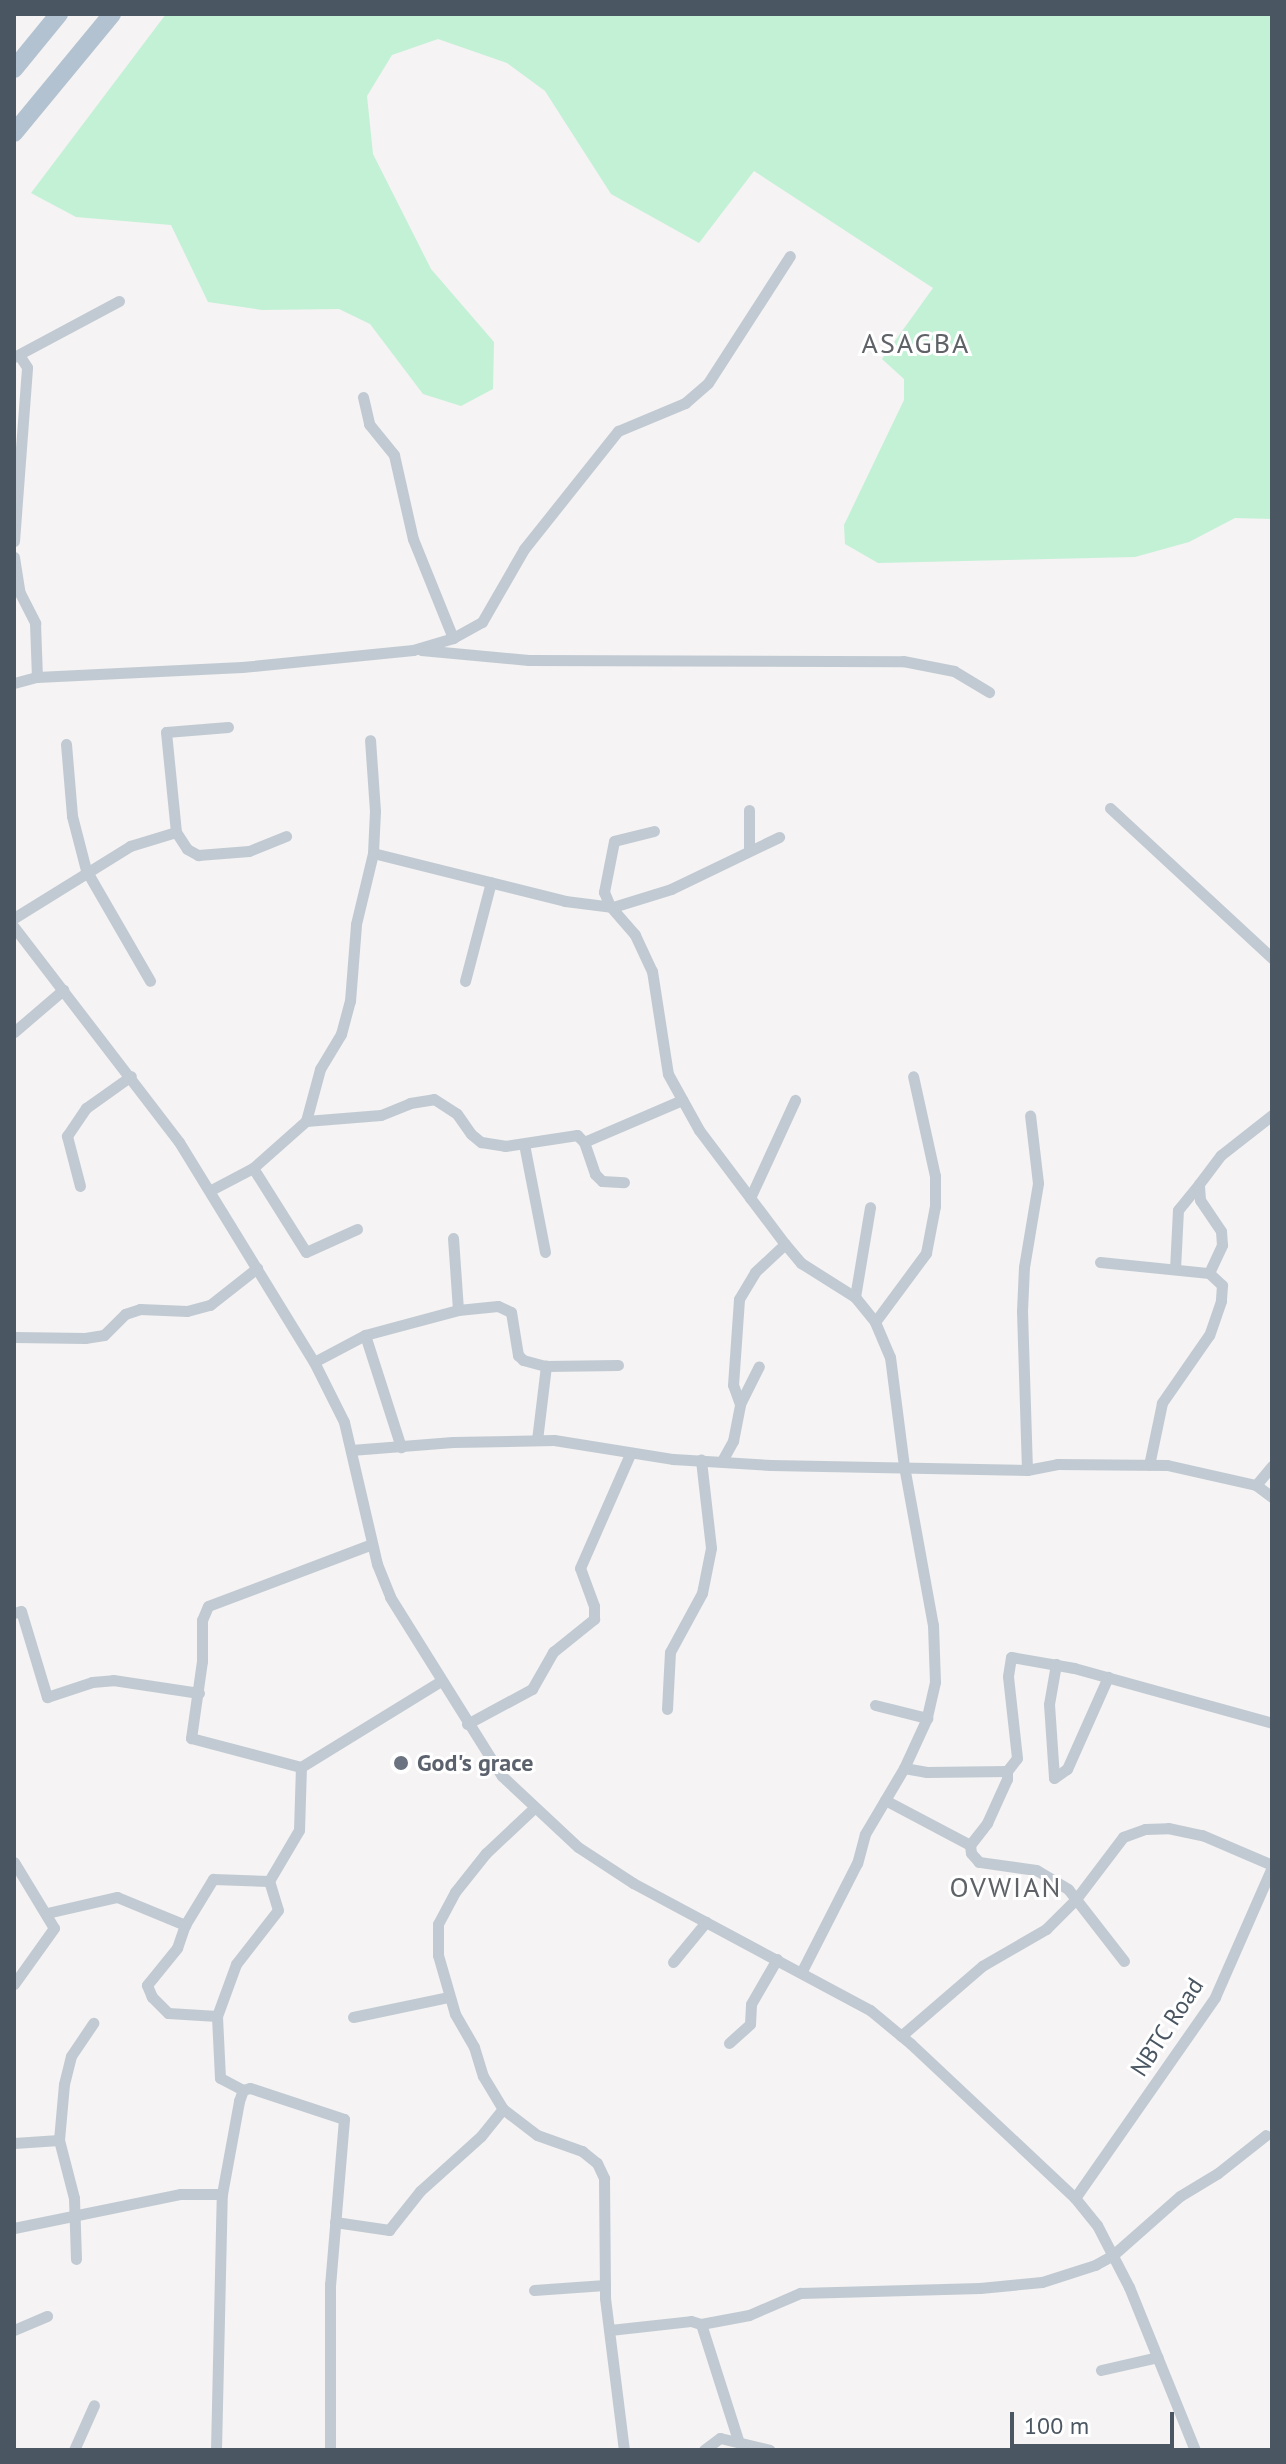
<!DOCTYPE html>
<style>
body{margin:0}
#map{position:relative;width:1286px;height:2464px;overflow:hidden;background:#f5f3f3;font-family:"PT Sans",sans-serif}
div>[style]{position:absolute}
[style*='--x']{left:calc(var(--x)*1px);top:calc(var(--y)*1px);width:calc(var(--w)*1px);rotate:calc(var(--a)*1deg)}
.green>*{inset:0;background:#c3f1d5}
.street>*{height:11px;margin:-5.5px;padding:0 5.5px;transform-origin:5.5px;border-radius:5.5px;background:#c1cad2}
.primary>*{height:18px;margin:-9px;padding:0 9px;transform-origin:9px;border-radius:9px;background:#b3c2d1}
.dots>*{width:22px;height:22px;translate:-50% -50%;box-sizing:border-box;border:4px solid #fff;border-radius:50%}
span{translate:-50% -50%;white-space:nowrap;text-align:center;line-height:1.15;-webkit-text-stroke:6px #fff;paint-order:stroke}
.worship-label{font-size:24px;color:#5b616d;font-weight:700}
.left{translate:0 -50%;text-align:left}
.street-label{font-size:24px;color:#4a5661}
.quarter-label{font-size:28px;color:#5f6368;letter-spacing:2px}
.frame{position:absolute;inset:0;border:16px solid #4a5661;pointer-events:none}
.scale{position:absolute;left:1010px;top:2412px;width:164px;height:36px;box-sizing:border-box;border:4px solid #4a5661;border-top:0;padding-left:10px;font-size:24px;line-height:28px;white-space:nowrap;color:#4a5661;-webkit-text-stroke:6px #fff;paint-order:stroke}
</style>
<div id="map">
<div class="green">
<div style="clip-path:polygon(166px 14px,1272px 14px,1272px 519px,1235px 518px,1189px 542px,1135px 557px,878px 563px,845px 544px,844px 525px,904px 400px,904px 379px,882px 359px,933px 288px,754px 171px,699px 243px,611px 194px,545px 91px,507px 63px,438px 39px,392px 55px,367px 96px,373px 154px,431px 269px,494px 342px,493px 389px,461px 406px,423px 394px,370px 324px,339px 309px,262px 310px,208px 302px,171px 225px,76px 217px,31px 193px)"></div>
</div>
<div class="street">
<div style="--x:14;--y:357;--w:119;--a:-28.1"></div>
<div style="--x:363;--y:397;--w:28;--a:77"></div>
<div style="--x:369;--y:424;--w:40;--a:51"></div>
<div style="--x:394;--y:455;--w:86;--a:77.3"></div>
<div style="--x:413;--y:539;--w:107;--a:68"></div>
<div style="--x:14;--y:541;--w:174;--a:-85.7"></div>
<div style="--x:27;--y:367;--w:14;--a:-124"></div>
<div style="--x:14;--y:557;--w:36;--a:81"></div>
<div style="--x:20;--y:593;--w:34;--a:63"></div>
<div style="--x:35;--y:623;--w:54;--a:87.9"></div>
<div style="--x:421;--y:650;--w:108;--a:5.3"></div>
<div style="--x:529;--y:660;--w:374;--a:0.2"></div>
<div style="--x:903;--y:661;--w:52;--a:11.1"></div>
<div style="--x:954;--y:671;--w:41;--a:31"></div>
<div style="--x:14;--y:683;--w:24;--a:-15"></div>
<div style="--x:37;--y:677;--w:205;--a:-2.8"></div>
<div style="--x:242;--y:667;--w:172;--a:-5.7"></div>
<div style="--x:413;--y:650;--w:42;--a:-16.7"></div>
<div style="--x:453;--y:638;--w:33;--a:-29"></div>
<div style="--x:482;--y:622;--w:84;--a:-60.1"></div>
<div style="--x:524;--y:549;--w:151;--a:-51.5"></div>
<div style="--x:618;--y:431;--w:73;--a:-22.7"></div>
<div style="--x:685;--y:403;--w:30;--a:-41"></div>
<div style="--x:708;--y:383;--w:151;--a:-57.2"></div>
<div style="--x:228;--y:727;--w:62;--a:175.4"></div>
<div style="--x:166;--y:732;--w:100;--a:84.3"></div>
<div style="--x:176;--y:832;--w:20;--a:57"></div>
<div style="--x:187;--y:849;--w:13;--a:29"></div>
<div style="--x:198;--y:855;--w:51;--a:-4.5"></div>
<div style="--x:249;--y:851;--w:40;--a:-22"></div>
<div style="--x:66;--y:744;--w:72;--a:85.2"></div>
<div style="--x:72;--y:816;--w:56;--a:75.5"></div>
<div style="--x:86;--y:870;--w:128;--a:60"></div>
<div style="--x:1110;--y:808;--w:221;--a:42.8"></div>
<div style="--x:749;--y:810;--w:40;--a:90"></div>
<div style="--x:654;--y:831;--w:41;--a:166"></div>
<div style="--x:614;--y:841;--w:52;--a:101.1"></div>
<div style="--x:604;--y:892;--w:15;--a:67"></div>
<div style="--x:610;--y:906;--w:38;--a:49"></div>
<div style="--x:635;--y:935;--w:40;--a:65"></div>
<div style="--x:652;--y:971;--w:104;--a:81.2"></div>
<div style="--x:668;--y:1074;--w:64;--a:61"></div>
<div style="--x:699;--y:1130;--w:143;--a:53"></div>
<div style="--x:785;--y:1244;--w:25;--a:50"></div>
<div style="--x:801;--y:1263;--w:64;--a:32.2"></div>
<div style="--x:855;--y:1297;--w:32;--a:51"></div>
<div style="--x:875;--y:1322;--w:38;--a:67"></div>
<div style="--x:890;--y:1357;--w:110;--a:82.7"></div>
<div style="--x:904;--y:1466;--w:162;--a:79.7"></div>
<div style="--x:933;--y:1625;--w:57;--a:88"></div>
<div style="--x:935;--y:1682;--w:37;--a:103"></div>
<div style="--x:927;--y:1718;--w:55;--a:114.7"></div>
<div style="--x:904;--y:1768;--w:77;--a:120.6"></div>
<div style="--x:865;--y:1834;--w:30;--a:105"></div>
<div style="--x:857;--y:1863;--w:121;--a:117"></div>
<div style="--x:373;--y:853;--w:198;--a:14"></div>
<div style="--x:565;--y:901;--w:48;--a:7.1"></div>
<div style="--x:613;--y:907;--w:61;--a:-17.2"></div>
<div style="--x:671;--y:889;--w:120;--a:-25.7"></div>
<div style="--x:14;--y:918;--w:137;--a:-31.8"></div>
<div style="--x:130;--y:846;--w:48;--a:-16.9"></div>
<div style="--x:14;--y:927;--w:271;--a:52.5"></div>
<div style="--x:179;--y:1142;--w:258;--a:58.5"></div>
<div style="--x:314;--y:1362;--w:67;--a:63.4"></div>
<div style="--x:344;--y:1422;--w:146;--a:76.9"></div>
<div style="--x:377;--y:1564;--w:35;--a:68"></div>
<div style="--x:390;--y:1597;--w:211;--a:58"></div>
<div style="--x:502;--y:1776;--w:104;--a:43.1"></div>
<div style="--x:578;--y:1847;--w:66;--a:33.2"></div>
<div style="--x:633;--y:1883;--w:269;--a:28.2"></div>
<div style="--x:870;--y:2010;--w:53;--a:39.7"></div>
<div style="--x:911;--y:2044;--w:225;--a:43.2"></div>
<div style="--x:1075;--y:2198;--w:35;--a:51"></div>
<div style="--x:1097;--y:2225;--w:70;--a:62.7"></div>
<div style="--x:1129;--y:2287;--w:176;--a:68"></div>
<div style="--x:465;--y:981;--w:102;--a:-75.3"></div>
<div style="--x:14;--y:1032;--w:65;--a:-40.6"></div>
<div style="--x:306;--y:1121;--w:54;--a:-74.9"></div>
<div style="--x:320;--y:1069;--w:41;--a:-59"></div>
<div style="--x:341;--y:1034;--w:34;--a:-75"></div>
<div style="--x:350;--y:1001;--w:77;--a:-85.5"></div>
<div style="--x:356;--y:924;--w:73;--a:-76.5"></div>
<div style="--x:373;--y:853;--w:42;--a:-87.3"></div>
<div style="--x:375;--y:811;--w:71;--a:-94"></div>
<div style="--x:584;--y:1142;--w:107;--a:-23.2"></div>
<div style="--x:524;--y:1144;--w:110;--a:79"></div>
<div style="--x:253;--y:1168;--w:99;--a:57.8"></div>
<div style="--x:306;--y:1252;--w:56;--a:-24.3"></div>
<div style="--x:80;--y:1186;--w:52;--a:-104.6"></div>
<div style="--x:67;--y:1136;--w:34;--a:-56"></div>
<div style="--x:86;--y:1108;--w:55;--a:-35.4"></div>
<div style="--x:211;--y:1190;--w:47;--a:-27.6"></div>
<div style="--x:253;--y:1168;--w:71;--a:-41.6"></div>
<div style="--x:306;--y:1121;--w:75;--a:-4.6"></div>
<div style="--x:381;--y:1115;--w:31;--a:-22"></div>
<div style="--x:410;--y:1103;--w:24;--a:-9"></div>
<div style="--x:434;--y:1099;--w:27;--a:33"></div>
<div style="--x:457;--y:1114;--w:24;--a:55"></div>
<div style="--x:471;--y:1134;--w:13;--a:39"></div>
<div style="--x:481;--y:1142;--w:24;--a:9"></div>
<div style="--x:505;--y:1146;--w:73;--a:-8.7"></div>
<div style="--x:577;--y:1135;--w:10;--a:45"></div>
<div style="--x:584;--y:1142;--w:34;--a:71"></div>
<div style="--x:595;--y:1174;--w:10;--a:45"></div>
<div style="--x:602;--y:1181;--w:22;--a:3"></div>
<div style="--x:750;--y:1198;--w:108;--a:-65.3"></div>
<div style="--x:453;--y:1238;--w:72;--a:86"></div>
<div style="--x:1100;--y:1262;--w:110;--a:5.8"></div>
<div style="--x:1209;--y:1273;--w:18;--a:43"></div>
<div style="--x:1222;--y:1285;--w:16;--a:94"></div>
<div style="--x:1221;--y:1301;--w:36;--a:109"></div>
<div style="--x:1209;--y:1335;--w:83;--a:124.7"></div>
<div style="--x:1162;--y:1403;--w:63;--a:101.8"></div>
<div style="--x:1175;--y:1269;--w:59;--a:-87.1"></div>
<div style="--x:1178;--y:1210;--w:33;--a:-51"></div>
<div style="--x:1209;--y:1273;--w:31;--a:-65"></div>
<div style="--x:1222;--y:1245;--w:14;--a:-94"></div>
<div style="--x:1221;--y:1231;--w:37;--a:-124"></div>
<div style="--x:1200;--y:1200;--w:16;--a:-94"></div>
<div style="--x:1199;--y:1184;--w:36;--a:-53"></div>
<div style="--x:1221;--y:1155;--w:65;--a:-38.1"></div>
<div style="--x:855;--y:1297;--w:91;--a:-80.5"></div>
<div style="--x:875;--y:1322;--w:86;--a:-53.5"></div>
<div style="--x:926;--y:1253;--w:48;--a:-79.2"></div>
<div style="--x:935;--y:1206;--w:30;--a:-90"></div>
<div style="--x:935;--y:1176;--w:102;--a:-102.4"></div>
<div style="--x:365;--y:1335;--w:118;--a:72.2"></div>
<div style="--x:14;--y:1337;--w:71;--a:0.8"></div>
<div style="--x:85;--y:1338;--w:19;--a:-9"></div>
<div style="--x:104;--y:1335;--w:30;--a:-45"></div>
<div style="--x:125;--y:1314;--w:16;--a:-18"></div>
<div style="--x:140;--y:1309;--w:47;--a:2.4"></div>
<div style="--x:187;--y:1311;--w:24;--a:-15"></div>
<div style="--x:210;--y:1305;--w:60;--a:-38.2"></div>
<div style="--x:314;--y:1362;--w:58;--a:-27.9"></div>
<div style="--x:365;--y:1335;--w:96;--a:-15"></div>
<div style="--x:458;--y:1310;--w:40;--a:-5.7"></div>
<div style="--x:498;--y:1306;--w:14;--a:25"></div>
<div style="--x:511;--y:1312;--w:44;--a:80.8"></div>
<div style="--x:518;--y:1355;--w:7;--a:45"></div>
<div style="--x:523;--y:1360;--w:24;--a:15"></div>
<div style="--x:740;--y:1404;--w:42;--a:-63.4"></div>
<div style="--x:537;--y:1440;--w:75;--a:-83.1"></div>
<div style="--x:546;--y:1366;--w:72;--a:-0.8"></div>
<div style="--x:351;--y:1450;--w:102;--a:-4.5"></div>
<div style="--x:453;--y:1442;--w:101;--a:-1.1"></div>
<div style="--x:554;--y:1440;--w:121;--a:9.1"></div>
<div style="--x:673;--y:1459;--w:98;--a:3.5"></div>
<div style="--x:771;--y:1465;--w:256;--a:1.1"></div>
<div style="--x:1027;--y:1470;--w:31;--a:-11"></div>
<div style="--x:1057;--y:1464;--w:110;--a:0.5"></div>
<div style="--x:1167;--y:1465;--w:91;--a:12.7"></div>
<div style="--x:1256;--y:1485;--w:20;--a:37"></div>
<div style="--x:723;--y:1459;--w:21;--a:-61"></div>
<div style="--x:733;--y:1441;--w:38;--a:-79"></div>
<div style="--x:740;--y:1404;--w:20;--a:-110"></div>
<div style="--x:733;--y:1385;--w:86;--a:-86"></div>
<div style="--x:739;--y:1299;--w:31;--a:-59"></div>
<div style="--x:755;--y:1272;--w:41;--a:-43"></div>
<div style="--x:1027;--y:1470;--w:159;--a:-91.8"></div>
<div style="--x:1022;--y:1311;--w:44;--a:-87.4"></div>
<div style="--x:1024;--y:1267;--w:85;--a:-80.5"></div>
<div style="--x:1038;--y:1183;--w:68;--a:-96.7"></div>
<div style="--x:1256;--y:1485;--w:25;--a:-50"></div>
<div style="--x:372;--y:1544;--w:175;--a:159.3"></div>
<div style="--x:208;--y:1606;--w:15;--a:113"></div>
<div style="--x:202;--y:1620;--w:41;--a:90"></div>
<div style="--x:202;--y:1661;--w:78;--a:98.1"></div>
<div style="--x:191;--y:1738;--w:114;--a:14.8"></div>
<div style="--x:301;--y:1767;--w:164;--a:-31.6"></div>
<div style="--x:14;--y:1613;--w:7;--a:-16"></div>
<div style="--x:21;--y:1611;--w:90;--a:73.2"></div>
<div style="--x:47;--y:1697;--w:47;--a:-18.4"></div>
<div style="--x:92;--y:1682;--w:21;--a:-5"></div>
<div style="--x:113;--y:1680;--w:87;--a:8.6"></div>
<div style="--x:1056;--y:1664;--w:41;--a:99.9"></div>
<div style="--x:1049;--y:1704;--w:74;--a:86.1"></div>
<div style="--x:1054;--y:1778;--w:16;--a:-35"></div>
<div style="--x:1067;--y:1769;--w:101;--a:-66"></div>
<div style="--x:875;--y:1705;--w:54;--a:14"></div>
<div style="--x:667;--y:1709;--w:57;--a:-87"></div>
<div style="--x:670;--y:1652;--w:67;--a:-61.5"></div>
<div style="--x:702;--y:1593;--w:46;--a:-78.7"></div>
<div style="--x:711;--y:1548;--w:89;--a:-96.5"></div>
<div style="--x:467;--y:1724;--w:74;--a:-28.3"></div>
<div style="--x:532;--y:1689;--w:43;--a:-60.4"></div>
<div style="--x:553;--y:1652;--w:53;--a:-38.8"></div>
<div style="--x:594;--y:1619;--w:13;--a:-90"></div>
<div style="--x:594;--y:1606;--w:40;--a:-110.2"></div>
<div style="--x:580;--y:1568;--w:124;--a:-66.3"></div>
<div style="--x:904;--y:1768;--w:23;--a:10"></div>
<div style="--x:927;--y:1772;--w:80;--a:-0.7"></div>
<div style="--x:885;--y:1800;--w:96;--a:27.9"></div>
<div style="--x:534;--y:1808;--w:66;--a:136.8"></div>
<div style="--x:486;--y:1853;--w:50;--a:128.5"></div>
<div style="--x:455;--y:1892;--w:36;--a:118"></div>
<div style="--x:438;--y:1924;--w:31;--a:90"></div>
<div style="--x:438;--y:1955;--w:61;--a:73.9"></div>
<div style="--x:455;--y:2014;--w:38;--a:60"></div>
<div style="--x:474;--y:2047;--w:30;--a:73"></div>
<div style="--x:483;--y:2076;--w:39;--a:59"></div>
<div style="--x:503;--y:2109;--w:43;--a:37.4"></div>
<div style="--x:537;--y:2135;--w:48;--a:19.6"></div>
<div style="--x:582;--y:2151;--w:19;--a:39"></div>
<div style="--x:597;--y:2163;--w:17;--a:65"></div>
<div style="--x:604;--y:2178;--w:120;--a:89.5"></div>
<div style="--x:605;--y:2298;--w:153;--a:82.9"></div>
<div style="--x:14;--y:1862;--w:77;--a:58.8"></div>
<div style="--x:54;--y:1928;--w:69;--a:125.5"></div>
<div style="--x:47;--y:1913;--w:72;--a:-12.9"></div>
<div style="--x:117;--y:1897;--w:74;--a:22.4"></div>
<div style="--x:1124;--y:1961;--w:91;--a:-127.9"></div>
<div style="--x:1068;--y:1889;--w:37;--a:-149"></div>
<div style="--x:1036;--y:1870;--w:58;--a:-172"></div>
<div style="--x:979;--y:1862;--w:12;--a:-132"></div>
<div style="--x:971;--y:1853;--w:8;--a:-97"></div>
<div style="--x:970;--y:1845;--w:28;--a:-52"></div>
<div style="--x:987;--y:1823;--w:48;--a:-65.6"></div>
<div style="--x:1007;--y:1779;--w:8;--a:-90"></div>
<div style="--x:1007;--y:1771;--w:16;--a:-52"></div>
<div style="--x:1017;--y:1758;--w:82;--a:-96.3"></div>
<div style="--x:1008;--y:1676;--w:19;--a:-81"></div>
<div style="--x:1011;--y:1657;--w:64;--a:9.9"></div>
<div style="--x:1074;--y:1668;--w:205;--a:15.5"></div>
<div style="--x:673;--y:1962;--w:52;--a:-50.5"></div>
<div style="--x:217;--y:2016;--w:49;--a:-176.5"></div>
<div style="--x:168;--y:2013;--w:23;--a:-135"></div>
<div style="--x:152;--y:1997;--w:13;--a:-113"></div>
<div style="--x:147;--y:1985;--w:48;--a:-51"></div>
<div style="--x:177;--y:1948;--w:24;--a:-71"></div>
<div style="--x:185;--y:1925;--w:54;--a:-58.7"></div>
<div style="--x:213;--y:1879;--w:56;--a:2"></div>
<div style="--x:353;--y:2017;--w:98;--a:-11.8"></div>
<div style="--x:901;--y:2036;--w:107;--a:-40.8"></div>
<div style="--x:982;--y:1966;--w:74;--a:-30"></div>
<div style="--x:1046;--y:1929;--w:42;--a:-45"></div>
<div style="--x:1076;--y:1899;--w:78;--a:-52.8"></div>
<div style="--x:1123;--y:1837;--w:23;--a:-20"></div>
<div style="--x:1145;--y:1829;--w:23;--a:-2"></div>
<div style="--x:1168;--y:1828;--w:35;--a:12"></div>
<div style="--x:1202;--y:1835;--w:76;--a:23.2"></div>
<div style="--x:729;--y:2043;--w:28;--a:-42"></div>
<div style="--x:750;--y:2024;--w:20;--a:-87"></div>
<div style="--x:751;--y:2004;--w:52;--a:-60"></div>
<div style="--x:243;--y:2090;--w:26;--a:-152"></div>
<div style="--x:220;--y:2078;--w:62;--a:-92.8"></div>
<div style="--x:217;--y:2016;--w:55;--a:-69.9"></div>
<div style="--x:236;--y:1964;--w:68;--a:-52.1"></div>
<div style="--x:278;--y:1910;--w:30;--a:-107"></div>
<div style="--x:269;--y:1881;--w:59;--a:-59.5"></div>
<div style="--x:299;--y:1830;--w:63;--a:-88.2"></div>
<div style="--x:14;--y:2143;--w:45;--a:-3.8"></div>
<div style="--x:1075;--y:2198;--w:245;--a:-55.1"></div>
<div style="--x:1215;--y:1997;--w:142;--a:-66.3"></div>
<div style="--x:335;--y:2222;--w:55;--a:8.4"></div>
<div style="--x:389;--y:2230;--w:50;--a:-51.5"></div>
<div style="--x:420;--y:2191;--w:82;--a:-42"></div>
<div style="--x:481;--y:2136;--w:35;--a:-51"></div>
<div style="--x:14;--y:2228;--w:169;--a:-11.6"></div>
<div style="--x:180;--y:2194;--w:42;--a:0"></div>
<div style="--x:76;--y:2259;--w:61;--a:-91.9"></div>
<div style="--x:74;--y:2198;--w:60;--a:-104.5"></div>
<div style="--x:59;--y:2140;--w:56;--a:-84.9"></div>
<div style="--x:64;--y:2084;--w:29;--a:-76"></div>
<div style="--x:71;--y:2056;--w:40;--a:-56"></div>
<div style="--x:534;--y:2290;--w:71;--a:-4"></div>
<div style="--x:701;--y:2324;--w:122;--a:72.3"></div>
<div style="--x:14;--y:2330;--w:36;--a:-23"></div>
<div style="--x:610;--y:2330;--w:81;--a:-6.3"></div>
<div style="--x:691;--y:2321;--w:10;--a:17"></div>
<div style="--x:701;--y:2324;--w:49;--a:-10.6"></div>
<div style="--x:749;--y:2315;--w:56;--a:-23.3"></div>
<div style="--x:800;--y:2293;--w:180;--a:-1.6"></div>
<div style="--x:980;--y:2288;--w:62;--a:-5.5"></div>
<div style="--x:1042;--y:2282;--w:56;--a:-17.8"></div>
<div style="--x:1095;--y:2265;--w:21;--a:-29"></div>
<div style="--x:1113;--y:2255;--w:89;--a:-41.4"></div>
<div style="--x:1180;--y:2196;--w:44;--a:-31.2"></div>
<div style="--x:1218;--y:2173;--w:61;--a:-38.4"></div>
<div style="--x:1101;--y:2370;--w:58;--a:-12.8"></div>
<div style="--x:74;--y:2450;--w:49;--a:-66"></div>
<div style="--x:216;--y:2450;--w:256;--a:-88.7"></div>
<div style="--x:222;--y:2194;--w:95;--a:-79.6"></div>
<div style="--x:239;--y:2101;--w:12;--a:-70"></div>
<div style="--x:243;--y:2090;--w:7;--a:-16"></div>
<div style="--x:250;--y:2088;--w:99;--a:18.3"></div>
<div style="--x:344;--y:2119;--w:166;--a:94.8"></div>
<div style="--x:330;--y:2284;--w:166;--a:90"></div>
<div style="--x:704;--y:2450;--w:20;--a:-37"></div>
<div style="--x:720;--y:2438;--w:51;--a:13.5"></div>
</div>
<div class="primary">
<div style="--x:14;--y:69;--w:71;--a:-50.7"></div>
<div style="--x:14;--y:133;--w:154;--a:-50.5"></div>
</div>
<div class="dots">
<div style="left:401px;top:1763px;background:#6b7280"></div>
</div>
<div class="worship-label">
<span class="left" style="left:417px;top:1763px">God's grace</span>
</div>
<div class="street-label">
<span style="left:1167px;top:2027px;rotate:-57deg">NBTC Road</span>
</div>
<div class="quarter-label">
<span style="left:916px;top:343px">ASAGBA</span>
<span style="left:1006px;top:1887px">OVWIAN</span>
</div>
<div class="frame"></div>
<div class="scale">100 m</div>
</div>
